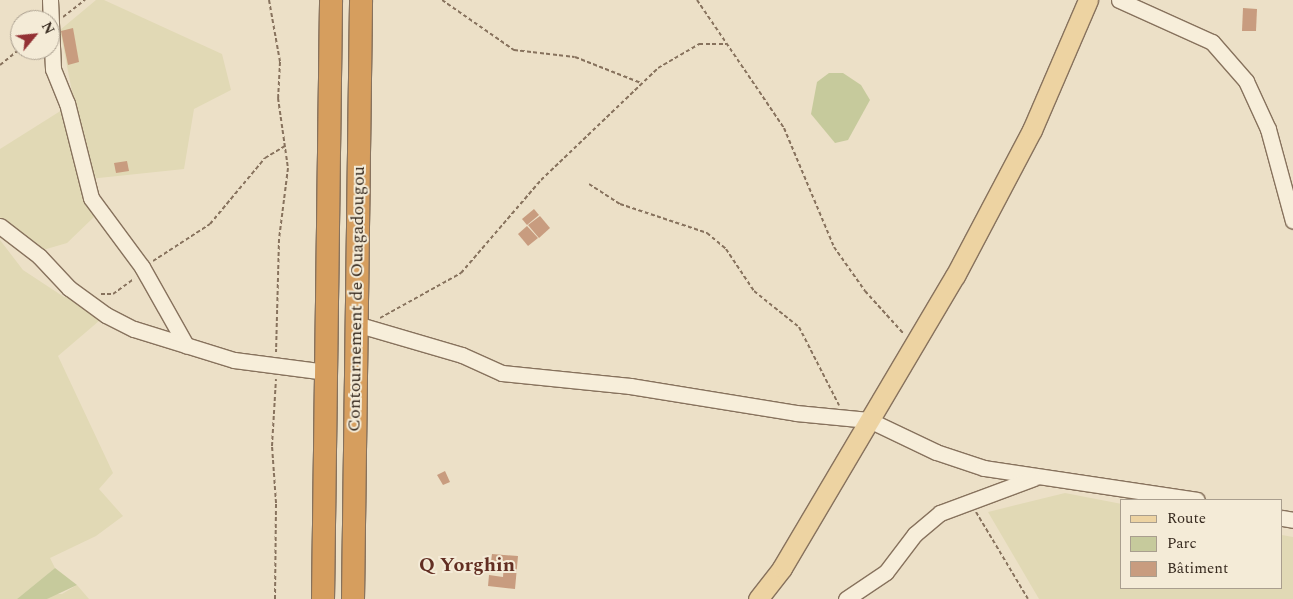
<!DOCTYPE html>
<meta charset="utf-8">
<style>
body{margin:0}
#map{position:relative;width:1293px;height:599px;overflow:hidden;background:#ece0c7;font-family:Spectral,serif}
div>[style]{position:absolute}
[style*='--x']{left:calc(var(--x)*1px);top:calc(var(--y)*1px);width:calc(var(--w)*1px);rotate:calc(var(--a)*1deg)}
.farmland>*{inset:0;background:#e1d9b5}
.green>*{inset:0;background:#c6ca9c}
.building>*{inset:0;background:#c89c7f}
.path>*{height:2px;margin-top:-1px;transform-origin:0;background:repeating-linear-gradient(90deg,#87725d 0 4px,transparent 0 6.5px)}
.roads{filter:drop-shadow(1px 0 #87725d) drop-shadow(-1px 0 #87725d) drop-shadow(0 1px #87725d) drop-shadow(0 -1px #87725d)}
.minor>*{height:15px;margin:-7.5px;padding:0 7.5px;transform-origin:7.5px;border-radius:7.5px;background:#f7eeda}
.major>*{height:19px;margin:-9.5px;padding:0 9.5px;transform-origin:9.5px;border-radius:9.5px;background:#edd3a2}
.highway>*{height:22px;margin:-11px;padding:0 11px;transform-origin:11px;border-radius:11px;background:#d69e5e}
span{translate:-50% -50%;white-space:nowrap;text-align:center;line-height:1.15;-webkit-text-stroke:4px #f4ebd7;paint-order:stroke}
.street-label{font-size:18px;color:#382b20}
.quarter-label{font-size:20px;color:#622e22;font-weight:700}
.legend{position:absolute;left:1120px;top:499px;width:162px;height:90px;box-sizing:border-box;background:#f4ebd7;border:1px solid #a99e8e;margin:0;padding:6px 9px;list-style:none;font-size:15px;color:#382b20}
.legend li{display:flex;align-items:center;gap:10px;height:25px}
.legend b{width:25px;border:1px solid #a99e8e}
.north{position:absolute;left:10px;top:10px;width:50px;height:50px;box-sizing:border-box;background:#f4ebd7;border:1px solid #a99e8e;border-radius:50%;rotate:62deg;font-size:14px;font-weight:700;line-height:20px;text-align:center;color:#382b20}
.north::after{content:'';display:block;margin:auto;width:18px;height:22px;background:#933134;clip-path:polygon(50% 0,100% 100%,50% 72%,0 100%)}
</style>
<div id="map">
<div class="farmland">
<div style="clip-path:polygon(96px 0,104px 0,222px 54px,231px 90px,194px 109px,184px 169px,89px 179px,60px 30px)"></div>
<div style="clip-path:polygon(62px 110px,81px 187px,95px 216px,67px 243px,43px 250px,0 218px,0 149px)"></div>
<div style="clip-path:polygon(0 240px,23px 270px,64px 297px,81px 296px,106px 315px,58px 356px,113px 473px,99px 489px,123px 516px,96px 536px,50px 558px,55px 568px,17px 599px,0 599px)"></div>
<div style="clip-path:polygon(1065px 493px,1122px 504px,1122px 588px,1282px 588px,1282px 535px,1293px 537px,1293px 599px,1039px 599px,988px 512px)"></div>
<div style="clip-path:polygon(77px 585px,89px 599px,47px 599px,51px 594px,62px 594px)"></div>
</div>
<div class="green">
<div style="clip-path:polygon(829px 73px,843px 73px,861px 85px,870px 100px,848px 140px,835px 143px,811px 114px,817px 82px)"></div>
<div style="clip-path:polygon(55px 568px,77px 585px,47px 599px,17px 599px)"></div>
</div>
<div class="building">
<div style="clip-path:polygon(1243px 8px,1257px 9px,1256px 31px,1242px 31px)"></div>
<div style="clip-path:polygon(73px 28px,79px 62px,68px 65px,61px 31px)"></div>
<div style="clip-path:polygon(127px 161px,129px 171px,116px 173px,114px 163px)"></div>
<div style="clip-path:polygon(534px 209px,539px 215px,527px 225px,522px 219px)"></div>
<div style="clip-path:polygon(540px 216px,550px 228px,539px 238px,528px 225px)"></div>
<div style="clip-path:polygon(527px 226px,538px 238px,528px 246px,518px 234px)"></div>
<div style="clip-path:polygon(445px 471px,450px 482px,443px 485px,437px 475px)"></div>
<div style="clip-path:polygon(492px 554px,518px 556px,515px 589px,488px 586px,489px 575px,503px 577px,504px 564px,491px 562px)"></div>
</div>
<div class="path">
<div style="--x:269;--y:0;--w:63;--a:79.9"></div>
<div style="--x:280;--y:62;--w:36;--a:93"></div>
<div style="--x:278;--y:98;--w:71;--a:81.9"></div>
<div style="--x:288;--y:168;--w:72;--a:97.2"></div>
<div style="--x:279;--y:239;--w:113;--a:91.5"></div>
<div style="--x:442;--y:0;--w:88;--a:34.8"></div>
<div style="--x:514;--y:50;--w:61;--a:6.5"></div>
<div style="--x:575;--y:57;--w:71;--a:21.5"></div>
<div style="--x:697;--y:0;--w:155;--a:55.8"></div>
<div style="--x:784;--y:128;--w:129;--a:67.2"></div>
<div style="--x:834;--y:247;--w:54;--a:54.8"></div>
<div style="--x:865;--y:291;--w:57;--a:47.9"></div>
<div style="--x:63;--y:17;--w:28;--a:-38"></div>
<div style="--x:0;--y:65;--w:26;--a:-39"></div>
<div style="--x:589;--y:184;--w:37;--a:33"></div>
<div style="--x:620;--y:204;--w:92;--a:18.4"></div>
<div style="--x:707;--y:233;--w:25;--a:40"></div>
<div style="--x:726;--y:249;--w:50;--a:56.3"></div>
<div style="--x:754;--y:291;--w:58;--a:38.7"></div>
<div style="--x:799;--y:327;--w:88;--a:62.9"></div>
<div style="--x:153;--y:261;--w:68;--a:-33"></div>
<div style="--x:210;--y:224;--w:86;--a:-50.2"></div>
<div style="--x:265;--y:158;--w:23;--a:-31"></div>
<div style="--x:101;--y:294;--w:12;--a:0"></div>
<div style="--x:113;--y:294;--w:26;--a:-36"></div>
<div style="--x:380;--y:318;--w:93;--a:-29.1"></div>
<div style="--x:461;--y:273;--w:123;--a:-49.3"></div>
<div style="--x:541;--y:180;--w:162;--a:-43.7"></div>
<div style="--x:658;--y:68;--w:48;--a:-30.3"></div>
<div style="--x:699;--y:44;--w:27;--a:0"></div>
<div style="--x:976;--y:512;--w:101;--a:59.1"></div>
<div style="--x:275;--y:599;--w:96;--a:-89.4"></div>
<div style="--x:276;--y:503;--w:57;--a:-94"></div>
<div style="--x:272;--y:446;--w:67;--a:-86.6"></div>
</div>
<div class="roads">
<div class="minor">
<div style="--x:50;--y:0;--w:69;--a:87.5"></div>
<div style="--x:53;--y:69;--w:37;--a:68"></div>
<div style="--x:67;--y:103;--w:98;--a:75.8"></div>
<div style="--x:91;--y:198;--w:86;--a:53.5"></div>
<div style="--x:142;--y:267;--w:90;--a:60.6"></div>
<div style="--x:1119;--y:0;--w:102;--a:24.3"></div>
<div style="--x:1212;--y:42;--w:52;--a:48.9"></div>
<div style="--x:1246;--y:81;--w:53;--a:65.4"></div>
<div style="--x:1268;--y:129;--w:95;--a:74.8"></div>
<div style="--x:0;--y:226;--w:49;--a:37.6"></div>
<div style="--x:39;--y:256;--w:44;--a:46.8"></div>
<div style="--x:69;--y:288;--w:46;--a:36.1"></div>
<div style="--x:106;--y:315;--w:31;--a:27"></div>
<div style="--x:134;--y:329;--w:105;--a:17.2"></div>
<div style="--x:234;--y:360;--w:93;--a:7.4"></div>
<div style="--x:356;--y:324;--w:110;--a:16.3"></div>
<div style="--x:462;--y:355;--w:44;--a:24.2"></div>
<div style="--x:502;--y:373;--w:129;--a:5.8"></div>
<div style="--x:630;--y:386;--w:168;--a:9.2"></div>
<div style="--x:796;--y:413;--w:73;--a:5.5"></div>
<div style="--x:869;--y:420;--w:74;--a:25.5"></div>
<div style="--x:936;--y:452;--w:51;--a:18.4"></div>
<div style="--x:984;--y:468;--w:215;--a:8.5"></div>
<div style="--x:1282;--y:518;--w:11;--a:10"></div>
<div style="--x:846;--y:599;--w:48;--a:-34"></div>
<div style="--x:886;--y:572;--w:48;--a:-52.7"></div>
<div style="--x:915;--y:534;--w:33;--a:-40"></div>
<div style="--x:940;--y:513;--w:100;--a:-20.4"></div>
</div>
<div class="major">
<div style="--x:758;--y:599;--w:39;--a:-52"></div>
<div style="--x:782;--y:568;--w:339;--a:-59.4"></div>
<div style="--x:955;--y:276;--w:165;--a:-62.2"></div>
<div style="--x:1032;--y:130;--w:142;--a:-66.7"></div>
</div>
<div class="highway">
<div style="--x:323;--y:599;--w:599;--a:-89.23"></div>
<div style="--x:353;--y:599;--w:599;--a:-89.23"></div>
</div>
</div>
<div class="street-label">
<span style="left:357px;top:299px;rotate:-89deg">Contournement de Ouagadougou</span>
</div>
<div class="quarter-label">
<span style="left:467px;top:565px">Q Yorghin</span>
</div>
<ul class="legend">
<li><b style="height:6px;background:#edd3a2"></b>Route</li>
<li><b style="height:14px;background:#c6ca9c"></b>Parc</li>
<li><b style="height:14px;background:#c89c7f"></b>Bâtiment</li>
</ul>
<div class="north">N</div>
</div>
